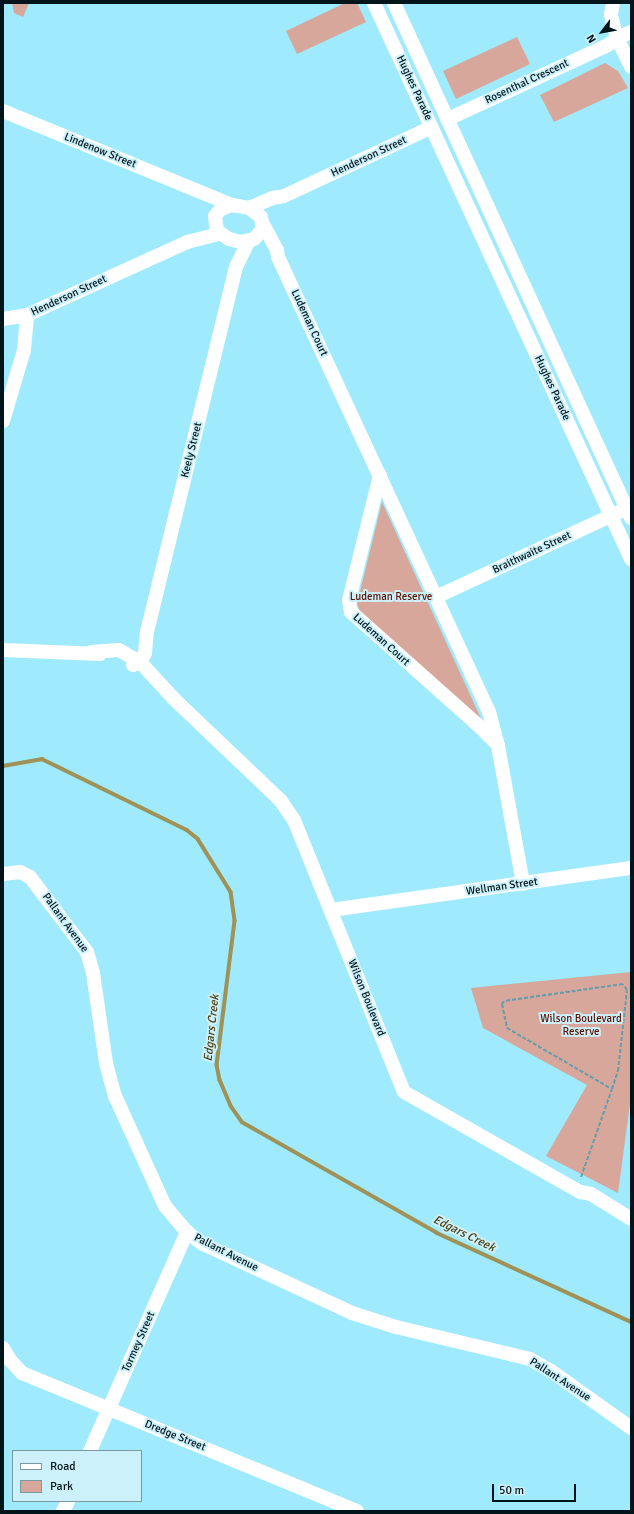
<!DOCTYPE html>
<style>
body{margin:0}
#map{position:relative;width:634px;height:1514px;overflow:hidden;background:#9feafd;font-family:Signika,sans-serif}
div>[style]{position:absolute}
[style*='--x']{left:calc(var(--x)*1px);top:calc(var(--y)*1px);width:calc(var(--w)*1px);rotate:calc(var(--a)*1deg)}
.green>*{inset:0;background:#d6a79a}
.stream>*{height:3.5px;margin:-1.75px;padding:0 1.75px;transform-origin:1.75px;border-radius:1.75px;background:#a09156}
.path>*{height:2px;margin-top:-1px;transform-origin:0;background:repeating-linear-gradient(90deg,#669dab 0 4px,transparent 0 6px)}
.minor>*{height:14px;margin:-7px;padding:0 7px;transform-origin:7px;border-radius:7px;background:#fff}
span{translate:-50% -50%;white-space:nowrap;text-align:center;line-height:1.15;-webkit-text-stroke:4px #cdf1fa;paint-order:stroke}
.street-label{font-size:11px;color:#011419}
.park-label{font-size:11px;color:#5c1000}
.water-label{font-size:12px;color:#4d4111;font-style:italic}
.frame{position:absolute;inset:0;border:4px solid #011419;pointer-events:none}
.legend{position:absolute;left:12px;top:1450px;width:130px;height:52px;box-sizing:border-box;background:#cdf1fa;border:1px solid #7b99a0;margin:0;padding:5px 7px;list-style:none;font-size:12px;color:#011419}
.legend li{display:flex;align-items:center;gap:8px;height:20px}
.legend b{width:20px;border:1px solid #7b99a0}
.north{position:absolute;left:582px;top:12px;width:40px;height:40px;-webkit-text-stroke:3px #cdf1fa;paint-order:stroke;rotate:238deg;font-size:11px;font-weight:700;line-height:16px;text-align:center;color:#011419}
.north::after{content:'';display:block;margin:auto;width:14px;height:18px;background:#011419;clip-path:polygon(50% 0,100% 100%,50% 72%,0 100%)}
.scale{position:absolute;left:492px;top:1484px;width:84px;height:18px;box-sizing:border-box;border:2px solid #011419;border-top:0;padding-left:5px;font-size:12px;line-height:14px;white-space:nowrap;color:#011419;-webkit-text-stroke:3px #cdf1fa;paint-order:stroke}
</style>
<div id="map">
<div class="green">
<div style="clip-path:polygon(12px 3px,29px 3px,23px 17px,14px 13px)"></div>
<div style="clip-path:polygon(345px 3px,357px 3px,366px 22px,297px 54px,286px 31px)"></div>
<div style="clip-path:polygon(517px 37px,530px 64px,456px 99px,443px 71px)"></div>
<div style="clip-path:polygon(605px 63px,618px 71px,628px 88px,554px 122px,540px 95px)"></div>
<div style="clip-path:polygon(382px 502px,483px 723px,360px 611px,357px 604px)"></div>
<div style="clip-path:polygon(631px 972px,631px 1096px,618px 1193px,546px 1156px,587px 1085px,483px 1028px,471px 988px)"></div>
</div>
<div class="stream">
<div style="--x:3;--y:766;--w:40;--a:-10"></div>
<div style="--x:42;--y:759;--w:161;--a:26.1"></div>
<div style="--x:187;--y:830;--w:14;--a:39"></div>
<div style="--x:198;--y:839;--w:62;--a:58.1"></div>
<div style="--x:231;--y:892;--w:29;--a:82"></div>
<div style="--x:235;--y:921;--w:145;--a:97.1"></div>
<div style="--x:217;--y:1065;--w:15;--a:79"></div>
<div style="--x:220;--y:1080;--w:28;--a:67"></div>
<div style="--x:231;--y:1106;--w:19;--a:55"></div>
<div style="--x:242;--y:1122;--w:224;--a:29.6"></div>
<div style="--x:437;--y:1233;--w:213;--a:24.6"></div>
</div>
<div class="path">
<div style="--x:581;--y:1177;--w:93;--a:-70.6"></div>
<div style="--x:612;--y:1089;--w:19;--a:-72"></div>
<div style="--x:618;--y:1071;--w:81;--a:-83.7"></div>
<div style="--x:627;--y:990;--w:7;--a:-124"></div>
<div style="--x:623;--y:984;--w:120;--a:171.9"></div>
<div style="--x:504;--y:1001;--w:4;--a:124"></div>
<div style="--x:502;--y:1004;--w:25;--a:78"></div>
<div style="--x:507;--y:1028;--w:121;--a:30.2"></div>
</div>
<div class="minor">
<div style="--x:374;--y:3;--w:613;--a:65.19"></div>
<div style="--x:394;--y:3;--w:567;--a:65.29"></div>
<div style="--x:631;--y:32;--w:15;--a:157"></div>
<div style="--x:617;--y:38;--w:32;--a:64"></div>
<div style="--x:3;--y:111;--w:248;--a:22.3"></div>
<div style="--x:448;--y:119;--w:176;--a:-24.8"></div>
<div style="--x:608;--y:45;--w:11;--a:-38"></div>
<div style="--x:617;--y:38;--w:24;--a:-105"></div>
<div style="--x:611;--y:15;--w:12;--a:-81"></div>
<div style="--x:232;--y:205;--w:17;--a:10"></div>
<div style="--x:249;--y:208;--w:15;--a:37"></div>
<div style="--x:261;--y:217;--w:12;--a:81"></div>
<div style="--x:263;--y:229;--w:13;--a:132"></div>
<div style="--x:254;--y:239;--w:13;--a:167"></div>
<div style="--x:241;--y:242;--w:12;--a:-166"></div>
<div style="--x:229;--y:239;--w:14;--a:-146"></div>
<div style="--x:217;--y:231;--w:15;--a:-98"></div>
<div style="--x:215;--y:216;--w:9;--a:-49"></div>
<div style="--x:221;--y:209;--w:12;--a:-20"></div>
<div style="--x:249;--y:208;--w:25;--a:-23"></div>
<div style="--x:272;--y:198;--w:12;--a:-9"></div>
<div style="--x:284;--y:196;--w:163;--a:-25"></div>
<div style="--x:263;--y:224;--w:30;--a:62"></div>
<div style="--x:277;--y:250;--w:7;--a:82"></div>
<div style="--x:278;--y:257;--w:502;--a:65.12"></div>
<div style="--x:489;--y:712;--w:35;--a:75"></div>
<div style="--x:498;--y:746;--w:140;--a:79.7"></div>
<div style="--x:3;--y:319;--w:24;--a:-9"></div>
<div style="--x:3;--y:421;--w:74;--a:-73.5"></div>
<div style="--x:24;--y:350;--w:35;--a:-85"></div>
<div style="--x:27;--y:315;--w:176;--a:-24.5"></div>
<div style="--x:187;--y:242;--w:34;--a:-14"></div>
<div style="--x:380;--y:475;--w:129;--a:103.9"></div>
<div style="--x:349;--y:600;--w:12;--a:81"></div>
<div style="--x:351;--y:612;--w:171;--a:41.7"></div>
<div style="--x:479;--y:726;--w:27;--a:45"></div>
<div style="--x:436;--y:597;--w:202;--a:-24.9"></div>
<div style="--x:3;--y:650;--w:97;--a:2.4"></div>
<div style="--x:91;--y:652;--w:28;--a:-4"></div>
<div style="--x:119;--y:650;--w:24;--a:30"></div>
<div style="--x:140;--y:662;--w:50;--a:47.4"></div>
<div style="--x:174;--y:699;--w:148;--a:43.6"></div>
<div style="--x:281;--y:801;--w:23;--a:56"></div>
<div style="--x:294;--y:820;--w:293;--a:68"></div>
<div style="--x:404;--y:1092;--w:202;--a:29.6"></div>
<div style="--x:580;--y:1192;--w:11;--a:10"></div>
<div style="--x:591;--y:1194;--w:47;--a:32"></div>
<div style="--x:133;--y:665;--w:8;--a:-23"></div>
<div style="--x:140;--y:662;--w:10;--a:-61"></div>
<div style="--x:145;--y:653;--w:21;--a:-85"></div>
<div style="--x:147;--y:632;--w:376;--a:-76.3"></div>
<div style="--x:236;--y:267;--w:28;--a:-64"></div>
<div style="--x:3;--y:874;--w:17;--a:-7"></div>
<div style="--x:20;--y:872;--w:11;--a:27"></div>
<div style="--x:30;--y:877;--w:94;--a:52.8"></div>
<div style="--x:87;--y:952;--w:22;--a:74"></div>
<div style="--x:93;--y:973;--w:91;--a:81.8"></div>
<div style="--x:106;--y:1063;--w:34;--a:75"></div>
<div style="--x:115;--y:1096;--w:121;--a:65.6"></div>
<div style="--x:165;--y:1206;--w:34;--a:50"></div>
<div style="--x:187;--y:1232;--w:20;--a:37"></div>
<div style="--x:203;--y:1244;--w:164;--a:24.8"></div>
<div style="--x:352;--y:1313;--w:46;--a:17.7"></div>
<div style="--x:396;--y:1327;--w:138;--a:13.4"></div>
<div style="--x:530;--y:1359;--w:24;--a:30"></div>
<div style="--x:551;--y:1371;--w:98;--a:35.5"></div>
<div style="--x:331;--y:910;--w:303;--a:-8"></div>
<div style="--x:3;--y:1348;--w:14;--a:60"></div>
<div style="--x:10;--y:1360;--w:18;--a:47"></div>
<div style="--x:22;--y:1373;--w:362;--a:22.4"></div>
<div style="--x:90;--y:1451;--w:240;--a:-66.1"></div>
<div style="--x:63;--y:1511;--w:11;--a:-63"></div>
</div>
<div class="street-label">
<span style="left:527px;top:82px;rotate:-25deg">Rosenthal Crescent</span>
<span style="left:414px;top:88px;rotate:65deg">Hughes Parade</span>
<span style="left:100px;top:151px;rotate:22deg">Lindenow Street</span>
<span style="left:369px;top:157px;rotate:-25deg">Henderson Street</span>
<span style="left:69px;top:296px;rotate:-25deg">Henderson Street</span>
<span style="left:309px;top:323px;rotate:65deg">Ludeman Court</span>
<span style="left:552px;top:388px;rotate:65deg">Hughes Parade</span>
<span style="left:192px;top:450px;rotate:-76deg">Keely Street</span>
<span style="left:532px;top:553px;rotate:-25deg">Braithwaite Street</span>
<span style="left:381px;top:640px;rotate:42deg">Ludeman Court</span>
<span style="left:502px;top:887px;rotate:-8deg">Wellman Street</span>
<span style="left:65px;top:923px;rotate:54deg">Pallant Avenue</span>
<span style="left:366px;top:998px;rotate:68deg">Wilson Boulevard</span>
<span style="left:226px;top:1253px;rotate:27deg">Pallant Avenue</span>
<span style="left:139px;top:1342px;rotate:-66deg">Tormey Street</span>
<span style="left:560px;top:1380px;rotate:33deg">Pallant Avenue</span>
<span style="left:175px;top:1436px;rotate:22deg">Dredge Street</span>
</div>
<div class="park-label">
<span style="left:391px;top:597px">Ludeman Reserve</span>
<span style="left:581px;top:1026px">Wilson Boulevard<br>Reserve</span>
</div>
<div class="water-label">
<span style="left:212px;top:1028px;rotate:-84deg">Edgars Creek</span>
<span style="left:464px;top:1234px;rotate:26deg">Edgars Creek</span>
</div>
<div class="frame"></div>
<ul class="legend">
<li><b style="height:5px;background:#fff"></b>Road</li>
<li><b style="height:11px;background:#d6a79a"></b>Park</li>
</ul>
<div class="north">N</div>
<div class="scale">50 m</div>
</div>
